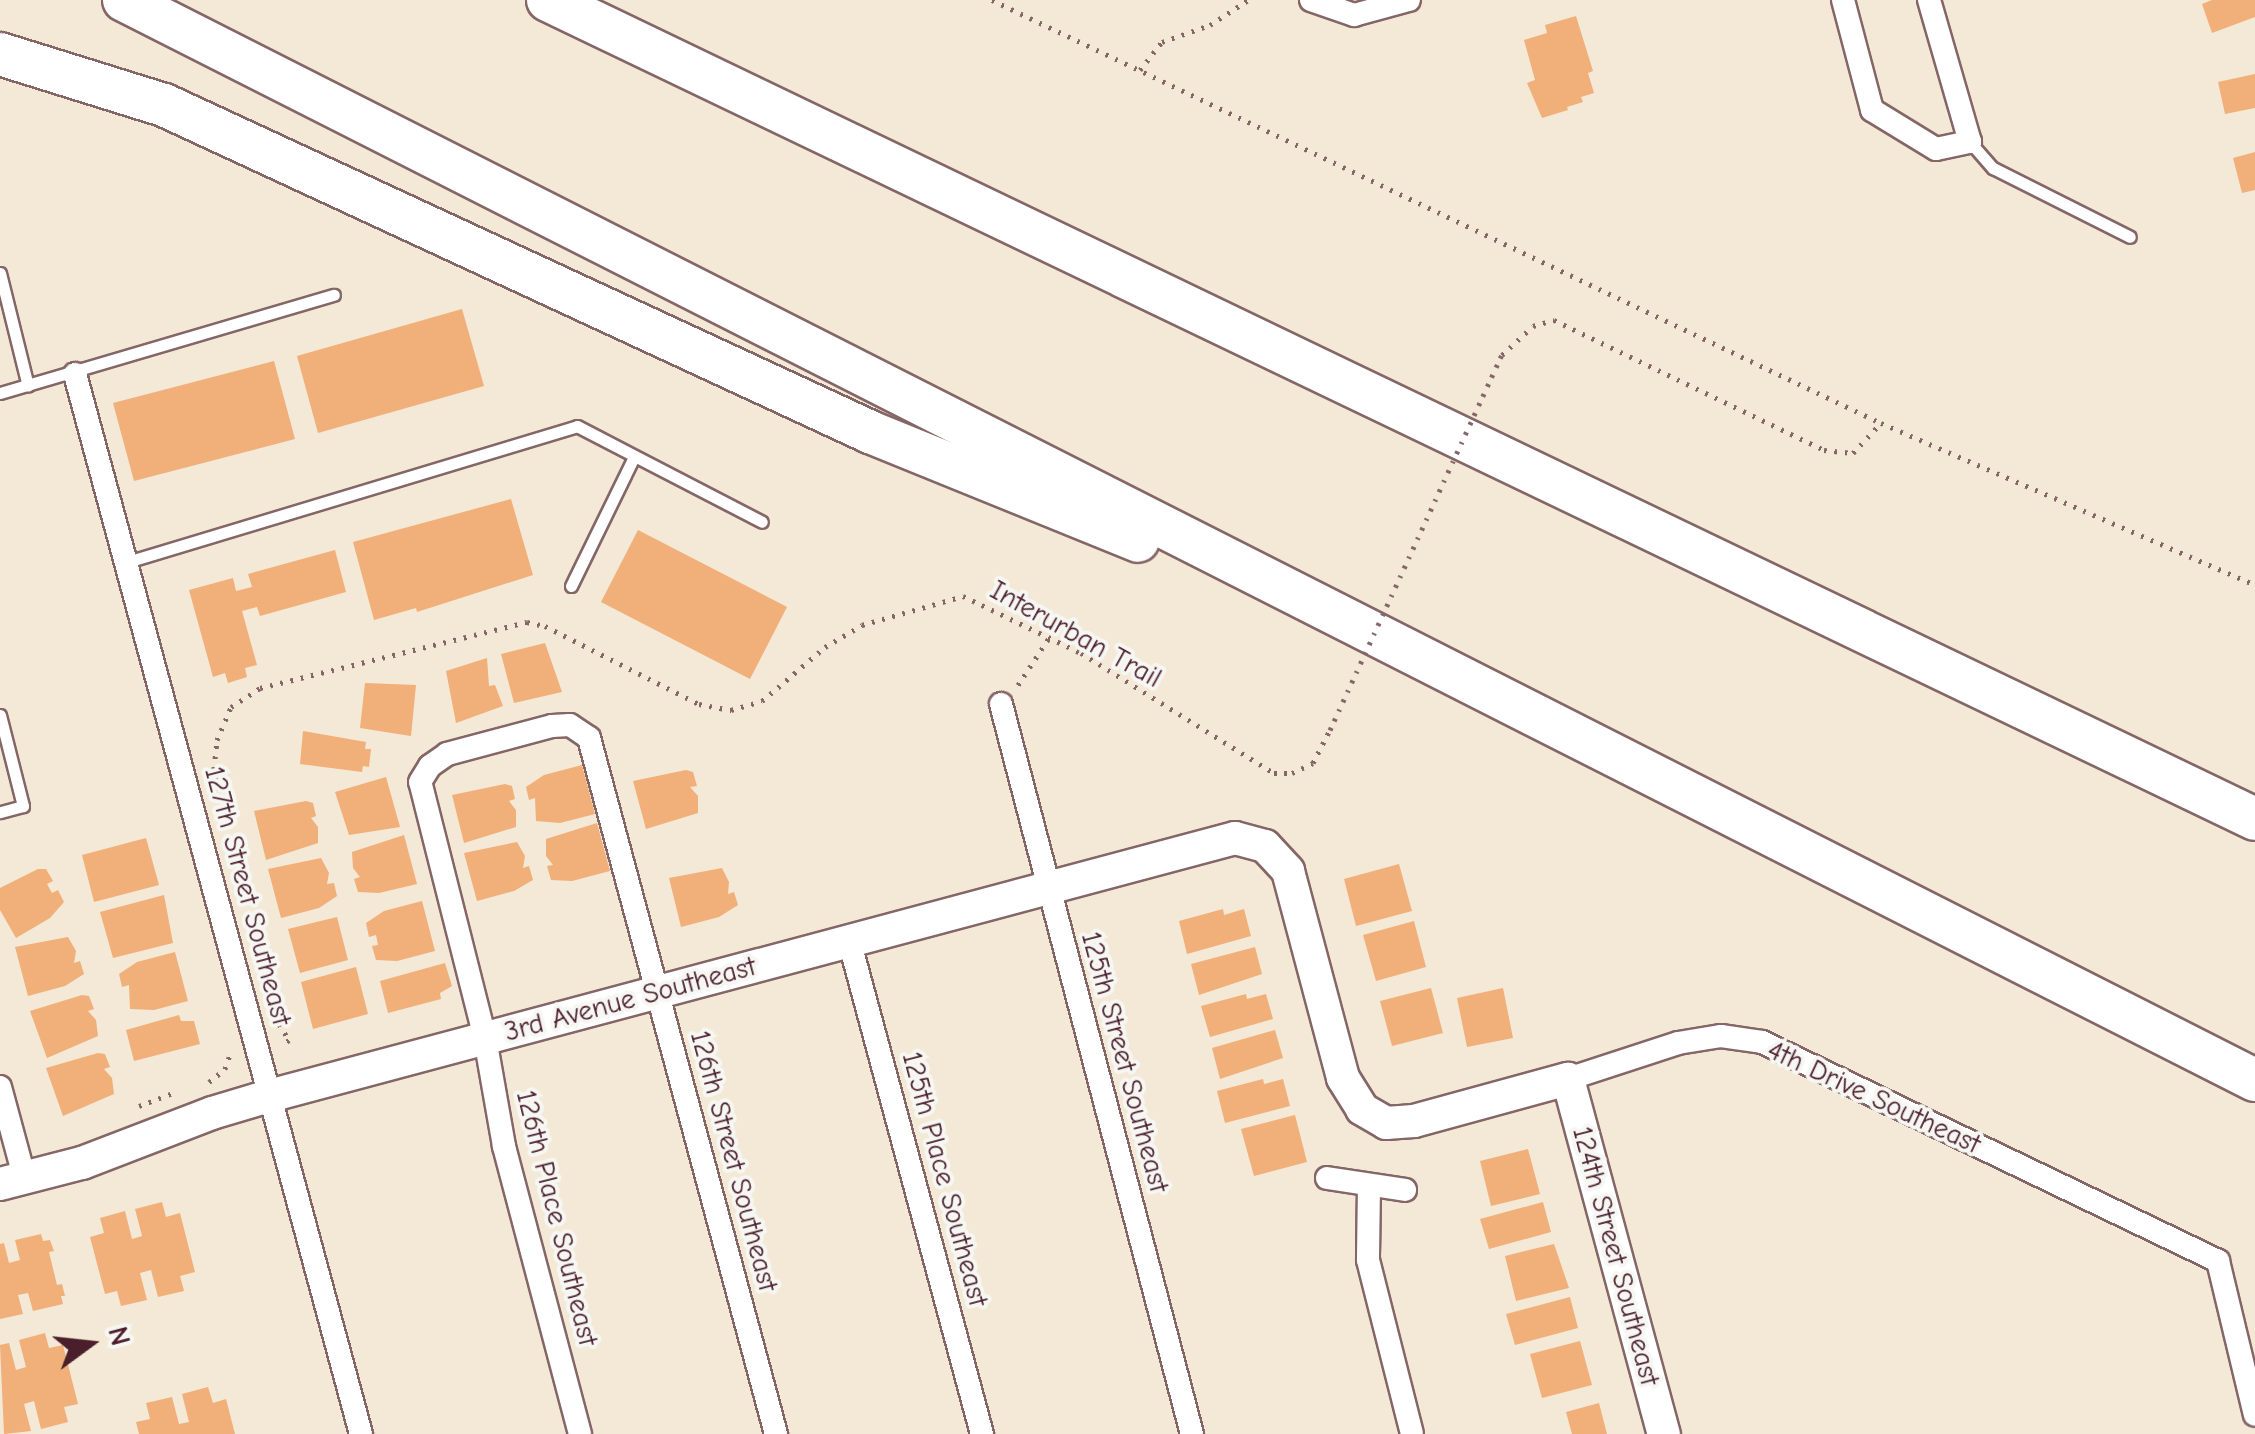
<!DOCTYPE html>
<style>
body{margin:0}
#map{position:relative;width:2255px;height:1434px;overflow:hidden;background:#f3e9d6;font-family:"Comic Neue",sans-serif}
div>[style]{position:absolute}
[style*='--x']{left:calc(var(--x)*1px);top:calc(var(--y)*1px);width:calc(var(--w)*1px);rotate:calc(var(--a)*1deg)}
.building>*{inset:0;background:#f1af7a}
.path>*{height:5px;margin-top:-2.5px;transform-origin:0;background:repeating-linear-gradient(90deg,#856667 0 2.5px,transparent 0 10.5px)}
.roads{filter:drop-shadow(2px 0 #856667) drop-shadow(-2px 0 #856667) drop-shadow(0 2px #856667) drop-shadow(0 -2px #856667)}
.lane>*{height:11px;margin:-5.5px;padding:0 5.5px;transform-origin:5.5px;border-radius:5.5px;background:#fff}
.street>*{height:22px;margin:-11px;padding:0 11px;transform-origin:11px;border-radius:11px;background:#fff}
.secondary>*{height:32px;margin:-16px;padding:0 16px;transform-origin:16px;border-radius:16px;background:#fff}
.highway>*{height:42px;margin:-21px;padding:0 21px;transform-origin:21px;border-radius:21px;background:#fff}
.path-bridge>*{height:5px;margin-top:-2.5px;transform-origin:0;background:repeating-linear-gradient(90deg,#856667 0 2.5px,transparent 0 10.5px)}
span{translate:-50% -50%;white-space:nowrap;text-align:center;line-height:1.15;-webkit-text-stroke:8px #f6f6f2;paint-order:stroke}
.street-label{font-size:28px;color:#4a1f2b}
.north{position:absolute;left:40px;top:1294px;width:100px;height:100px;-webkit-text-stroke:8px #f6f6f2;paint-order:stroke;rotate:75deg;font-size:28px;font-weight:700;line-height:40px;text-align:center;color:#4a1f2b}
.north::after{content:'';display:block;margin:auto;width:35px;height:45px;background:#4a1f2b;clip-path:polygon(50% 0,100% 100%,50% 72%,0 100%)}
</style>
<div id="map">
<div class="building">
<div style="clip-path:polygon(2212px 0,2255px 0,2255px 17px,2212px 33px,2202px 4px)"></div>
<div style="clip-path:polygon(1576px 16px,1593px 71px,1588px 73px,1594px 93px,1581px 97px,1583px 102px,1567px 107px,1568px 110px,1542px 118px,1527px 83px,1535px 80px,1524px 40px,1547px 33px,1545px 25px)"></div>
<div style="clip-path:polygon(2255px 74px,2255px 108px,2225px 114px,2218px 82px)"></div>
<div style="clip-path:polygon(2255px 152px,2255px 190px,2242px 193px,2233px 158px)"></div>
<div style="clip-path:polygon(462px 309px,484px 386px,318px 433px,297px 356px)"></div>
<div style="clip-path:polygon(274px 361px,295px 439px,134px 481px,113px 403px)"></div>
<div style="clip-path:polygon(511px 499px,533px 575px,417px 612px,416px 608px,374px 620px,353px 542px)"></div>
<div style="clip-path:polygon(638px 530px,787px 607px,750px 679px,601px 602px)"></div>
<div style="clip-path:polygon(335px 550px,346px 592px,260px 616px,257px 607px,242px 611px,257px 665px,245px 668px,247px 677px,228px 683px,225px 673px,213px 677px,189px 590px,233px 578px,236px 591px,252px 587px,248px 574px)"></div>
<div style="clip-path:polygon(545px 643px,562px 692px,514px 703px,501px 654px)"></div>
<div style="clip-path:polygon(487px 658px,489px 686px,495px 685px,503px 706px,456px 723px,446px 671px)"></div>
<div style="clip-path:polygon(365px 683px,416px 685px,411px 736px,360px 728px)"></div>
<div style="clip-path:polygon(303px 731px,366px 742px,365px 749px,371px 749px,369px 767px,363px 766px,362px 772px,300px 764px)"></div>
<div style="clip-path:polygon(582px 765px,595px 814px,560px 823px,536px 821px,535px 798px,529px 800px,526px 787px,544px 775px)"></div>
<div style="clip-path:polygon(686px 770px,693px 772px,697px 786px,690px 787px,698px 796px,698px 813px,646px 829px,633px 781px)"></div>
<div style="clip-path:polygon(386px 777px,400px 827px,349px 835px,335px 792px)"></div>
<div style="clip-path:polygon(505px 784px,512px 786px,515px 799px,509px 801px,516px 810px,516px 827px,464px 843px,452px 795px)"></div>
<div style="clip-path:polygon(306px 801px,313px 803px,316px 816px,311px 818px,318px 827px,318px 843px,266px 860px,254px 811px)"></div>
<div style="clip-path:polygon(597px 823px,610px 871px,572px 881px,551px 880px,547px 866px,553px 865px,546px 856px,546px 839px)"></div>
<div style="clip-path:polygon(404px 835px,417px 884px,379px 893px,358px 892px,354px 879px,360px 877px,353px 868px,352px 852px)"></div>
<div style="clip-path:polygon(146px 838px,159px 885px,94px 902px,82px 855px)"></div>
<div style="clip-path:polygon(517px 842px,525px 856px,523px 868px,529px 866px,533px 880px,514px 891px,477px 901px,464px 853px)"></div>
<div style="clip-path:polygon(321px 858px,329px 873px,327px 884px,334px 883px,337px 896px,319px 908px,281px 918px,268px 869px)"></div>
<div style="clip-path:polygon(1399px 864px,1412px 911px,1356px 926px,1344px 879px)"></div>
<div style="clip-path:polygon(722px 868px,729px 882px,728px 894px,734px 892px,738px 905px,719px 917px,681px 927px,669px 878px)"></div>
<div style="clip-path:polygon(38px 869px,46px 869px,53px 881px,47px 884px,52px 893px,58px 890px,64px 902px,50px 918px,16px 938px,0 910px,0 888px)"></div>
<div style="clip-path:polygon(164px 895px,173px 943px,113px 958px,100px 912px)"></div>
<div style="clip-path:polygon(422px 901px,435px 951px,397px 961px,376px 960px,372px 946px,378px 945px,376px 935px,369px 937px,366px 923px,384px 911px)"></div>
<div style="clip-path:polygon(1223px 909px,1224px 915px,1244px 909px,1251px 936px,1187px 954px,1179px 921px)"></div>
<div style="clip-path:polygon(337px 917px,348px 960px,300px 973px,288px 929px)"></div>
<div style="clip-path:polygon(1414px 921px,1426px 967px,1376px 981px,1363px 935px)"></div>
<div style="clip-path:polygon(68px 937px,76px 951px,74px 963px,80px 961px,84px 974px,65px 986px,28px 996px,15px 947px)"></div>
<div style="clip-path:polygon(1255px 947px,1262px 974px,1199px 995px,1191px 964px)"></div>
<div style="clip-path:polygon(175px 952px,188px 1001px,154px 1010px,130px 1009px,129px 985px,122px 987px,119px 974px,137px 962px)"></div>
<div style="clip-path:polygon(445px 963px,452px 986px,440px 993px,441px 999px,388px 1013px,380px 981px)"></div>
<div style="clip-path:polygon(356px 967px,368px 1014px,313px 1029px,301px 982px)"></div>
<div style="clip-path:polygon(1431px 988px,1443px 1033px,1392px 1046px,1380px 1001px)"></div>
<div style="clip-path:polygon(1503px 988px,1513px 1038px,1467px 1047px,1457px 998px)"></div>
<div style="clip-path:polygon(1246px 994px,1247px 999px,1266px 994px,1273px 1019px,1210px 1037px,1201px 1006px)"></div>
<div style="clip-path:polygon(82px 995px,89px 996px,94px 1009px,88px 1011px,96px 1020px,98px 1036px,47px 1058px,30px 1011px)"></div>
<div style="clip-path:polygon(179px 1015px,181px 1021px,194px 1021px,200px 1044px,134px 1061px,126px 1030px)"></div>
<div style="clip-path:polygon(1275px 1030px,1283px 1058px,1220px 1079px,1212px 1048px)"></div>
<div style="clip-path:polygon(98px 1053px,105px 1054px,110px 1067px,104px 1069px,112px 1078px,114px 1094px,63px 1116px,46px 1068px)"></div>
<div style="clip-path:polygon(1263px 1079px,1264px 1084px,1283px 1079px,1290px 1106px,1225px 1123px,1217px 1091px)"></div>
<div style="clip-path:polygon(1295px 1115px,1307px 1162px,1254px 1176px,1241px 1129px)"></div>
<div style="clip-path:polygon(1528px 1149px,1540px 1194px,1491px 1206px,1480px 1161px)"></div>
<div style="clip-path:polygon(162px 1202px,166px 1217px,180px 1213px,195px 1272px,180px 1276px,184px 1291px,158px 1297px,151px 1270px,140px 1273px,147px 1300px,121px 1306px,117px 1291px,105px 1294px,90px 1237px,104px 1233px,100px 1218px,125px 1211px,132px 1239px,142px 1236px,135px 1209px)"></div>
<div style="clip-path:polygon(1543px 1202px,1551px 1232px,1489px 1249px,1480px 1219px)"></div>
<div style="clip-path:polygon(41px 1234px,43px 1241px,50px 1240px,54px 1251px,49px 1252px,57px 1285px,62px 1284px,65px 1296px,61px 1296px,63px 1304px,33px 1311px,28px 1293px,18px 1295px,23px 1314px,0 1319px,0 1244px,4px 1243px,9px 1263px,20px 1260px,15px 1240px)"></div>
<div style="clip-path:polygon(1554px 1244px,1569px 1288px,1516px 1301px,1505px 1256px)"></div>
<div style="clip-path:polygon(1570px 1297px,1578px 1328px,1515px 1345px,1506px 1314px)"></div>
<div style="clip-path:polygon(45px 1333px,49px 1348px,63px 1345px,78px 1404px,64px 1407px,68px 1422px,41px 1429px,34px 1401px,24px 1404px,31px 1431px,4px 1434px,0 1345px,9px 1343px,16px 1370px,26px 1367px,19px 1340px)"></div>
<div style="clip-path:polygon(1580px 1341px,1592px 1385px,1542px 1398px,1530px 1354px)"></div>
<div style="clip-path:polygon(208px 1387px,213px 1403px,226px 1399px,235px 1434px,139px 1434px,136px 1422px,150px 1419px,146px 1403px,172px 1397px,179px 1424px,189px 1422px,182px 1394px)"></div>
<div style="clip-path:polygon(1599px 1403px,1607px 1434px,1572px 1434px,1566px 1412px)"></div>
</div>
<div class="path">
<div style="--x:992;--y:0;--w:985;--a:25.45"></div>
<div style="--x:1140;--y:70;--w:36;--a:-52"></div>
<div style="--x:1162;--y:42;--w:51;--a:-19.5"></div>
<div style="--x:1210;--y:25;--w:45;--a:-33.3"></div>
<div style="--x:1502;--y:355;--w:42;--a:-43.1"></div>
<div style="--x:1533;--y:326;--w:22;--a:-16"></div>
<div style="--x:1554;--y:320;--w:300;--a:25.7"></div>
<div style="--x:1824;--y:450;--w:29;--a:6"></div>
<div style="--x:1853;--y:453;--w:41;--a:-47"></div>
<div style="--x:1881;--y:423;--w:408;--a:23.4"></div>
<div style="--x:1018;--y:685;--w:56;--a:-56.6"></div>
<div style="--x:219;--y:801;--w:32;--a:-99"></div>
<div style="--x:214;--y:769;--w:29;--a:-84"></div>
<div style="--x:217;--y:740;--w:36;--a:-67"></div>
<div style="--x:231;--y:707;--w:35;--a:-33"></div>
<div style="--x:260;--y:688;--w:275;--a:-13.9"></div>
<div style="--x:527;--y:622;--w:18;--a:13"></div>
<div style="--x:545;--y:626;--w:173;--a:26.9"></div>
<div style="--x:699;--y:704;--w:33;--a:11"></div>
<div style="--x:731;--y:710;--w:32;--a:-16"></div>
<div style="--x:762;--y:701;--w:83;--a:-40.6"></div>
<div style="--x:825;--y:647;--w:43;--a:-30.7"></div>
<div style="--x:862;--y:625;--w:105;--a:-16"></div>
<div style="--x:963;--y:596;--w:131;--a:25.8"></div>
<div style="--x:1081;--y:653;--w:227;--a:31.9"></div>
<div style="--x:1274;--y:773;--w:18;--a:0"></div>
<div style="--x:1292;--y:773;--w:23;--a:-25"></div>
<div style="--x:1313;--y:763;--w:37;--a:-63"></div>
<div style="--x:279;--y:1024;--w:19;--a:58"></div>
<div style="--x:289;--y:1040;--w:10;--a:143"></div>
<div style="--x:209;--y:1082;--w:21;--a:-39"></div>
<div style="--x:225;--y:1069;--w:18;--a:-71"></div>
<div style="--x:139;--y:1106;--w:39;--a:-21"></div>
</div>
<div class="roads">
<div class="lane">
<div style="--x:1970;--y:142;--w:35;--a:49"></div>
<div style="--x:1993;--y:168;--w:153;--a:26.7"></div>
<div style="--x:0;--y:273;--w:116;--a:76.1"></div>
<div style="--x:0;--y:393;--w:348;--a:-16.4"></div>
<div style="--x:127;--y:562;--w:470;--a:-16.8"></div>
<div style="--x:577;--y:426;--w:208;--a:27.4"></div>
<div style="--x:571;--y:586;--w:144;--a:-64"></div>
<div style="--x:0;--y:715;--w:94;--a:75.8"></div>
<div style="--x:23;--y:806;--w:24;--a:165"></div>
</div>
<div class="street">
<div style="--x:1311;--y:0;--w:46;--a:19.2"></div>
<div style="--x:1354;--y:15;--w:57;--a:-15.3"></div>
<div style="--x:1843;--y:0;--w:114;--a:75.2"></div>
<div style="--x:1872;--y:110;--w:75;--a:31.4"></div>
<div style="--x:1936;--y:149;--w:35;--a:-12"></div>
<div style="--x:1970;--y:142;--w:148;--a:-106.1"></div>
<div style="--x:75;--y:374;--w:1098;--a:74.9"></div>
<div style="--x:1001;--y:704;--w:755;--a:75.34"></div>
<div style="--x:849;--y:940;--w:512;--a:74.93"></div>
<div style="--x:1568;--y:1079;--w:116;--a:-18.1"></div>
<div style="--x:1678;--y:1043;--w:44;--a:-9.2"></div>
<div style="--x:1721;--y:1036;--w:41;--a:8.3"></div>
<div style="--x:1762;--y:1042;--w:506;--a:25.65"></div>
<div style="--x:2218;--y:1261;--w:158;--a:76.5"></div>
<div style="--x:0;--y:1087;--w:92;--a:74.9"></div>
<div style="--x:1327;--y:1178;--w:79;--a:8.7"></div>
<div style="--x:1369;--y:1185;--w:75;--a:90.8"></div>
<div style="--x:1368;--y:1260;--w:179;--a:75.8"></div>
<div style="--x:580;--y:1434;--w:298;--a:-104.8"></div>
<div style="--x:504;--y:1146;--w:110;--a:-100"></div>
<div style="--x:485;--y:1038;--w:264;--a:-104.2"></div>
<div style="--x:420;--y:782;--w:19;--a:-58"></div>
<div style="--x:430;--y:766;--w:21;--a:-35"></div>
<div style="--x:447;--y:754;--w:109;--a:-14.9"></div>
<div style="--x:552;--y:726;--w:18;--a:-3"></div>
<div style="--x:570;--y:725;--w:23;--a:34"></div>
<div style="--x:589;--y:738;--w:721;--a:74.96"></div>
</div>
<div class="secondary">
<div style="--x:0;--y:1184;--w:85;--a:-14.4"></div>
<div style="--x:82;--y:1163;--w:139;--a:-21"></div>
<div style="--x:212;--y:1113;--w:59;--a:-16.6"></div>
<div style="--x:269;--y:1096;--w:1000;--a:-14.95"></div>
<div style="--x:1235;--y:838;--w:31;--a:15"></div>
<div style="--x:1265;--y:846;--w:34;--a:47"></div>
<div style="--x:1288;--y:871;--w:214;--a:75.1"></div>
<div style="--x:1343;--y:1078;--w:36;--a:58"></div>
<div style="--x:1362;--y:1109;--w:28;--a:30"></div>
<div style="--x:1386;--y:1123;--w:28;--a:-4"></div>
<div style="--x:1414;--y:1121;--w:160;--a:-15.3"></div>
<div style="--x:1568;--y:1079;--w:368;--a:74.9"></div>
</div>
<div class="highway">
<div style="--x:124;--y:0;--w:2389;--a:26.88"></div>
<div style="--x:548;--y:0;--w:1893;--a:25.63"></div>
<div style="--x:0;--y:54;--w:172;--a:17.3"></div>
<div style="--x:164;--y:105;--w:778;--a:24.85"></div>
<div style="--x:870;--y:432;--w:289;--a:22.1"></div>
</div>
</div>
<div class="path-bridge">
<div style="--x:1330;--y:730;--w:413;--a:-65.4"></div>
</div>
<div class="street-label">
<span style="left:1076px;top:634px;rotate:29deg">Interurban Trail</span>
<span style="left:248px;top:896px;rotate:75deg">127th Street Southeast</span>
<span style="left:630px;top:999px;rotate:-15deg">3rd Avenue Southeast</span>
<span style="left:1125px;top:1062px;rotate:75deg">125th Street Southeast</span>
<span style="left:1874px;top:1097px;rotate:25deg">4th Drive Southeast</span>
<span style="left:734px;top:1161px;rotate:75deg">126th Street Southeast</span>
<span style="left:945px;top:1179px;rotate:75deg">125th Place Southeast</span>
<span style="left:557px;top:1218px;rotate:76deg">126th Place Southeast</span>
<span style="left:1616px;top:1256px;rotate:75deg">124th Street Southeast</span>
</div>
<div class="north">N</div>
</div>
